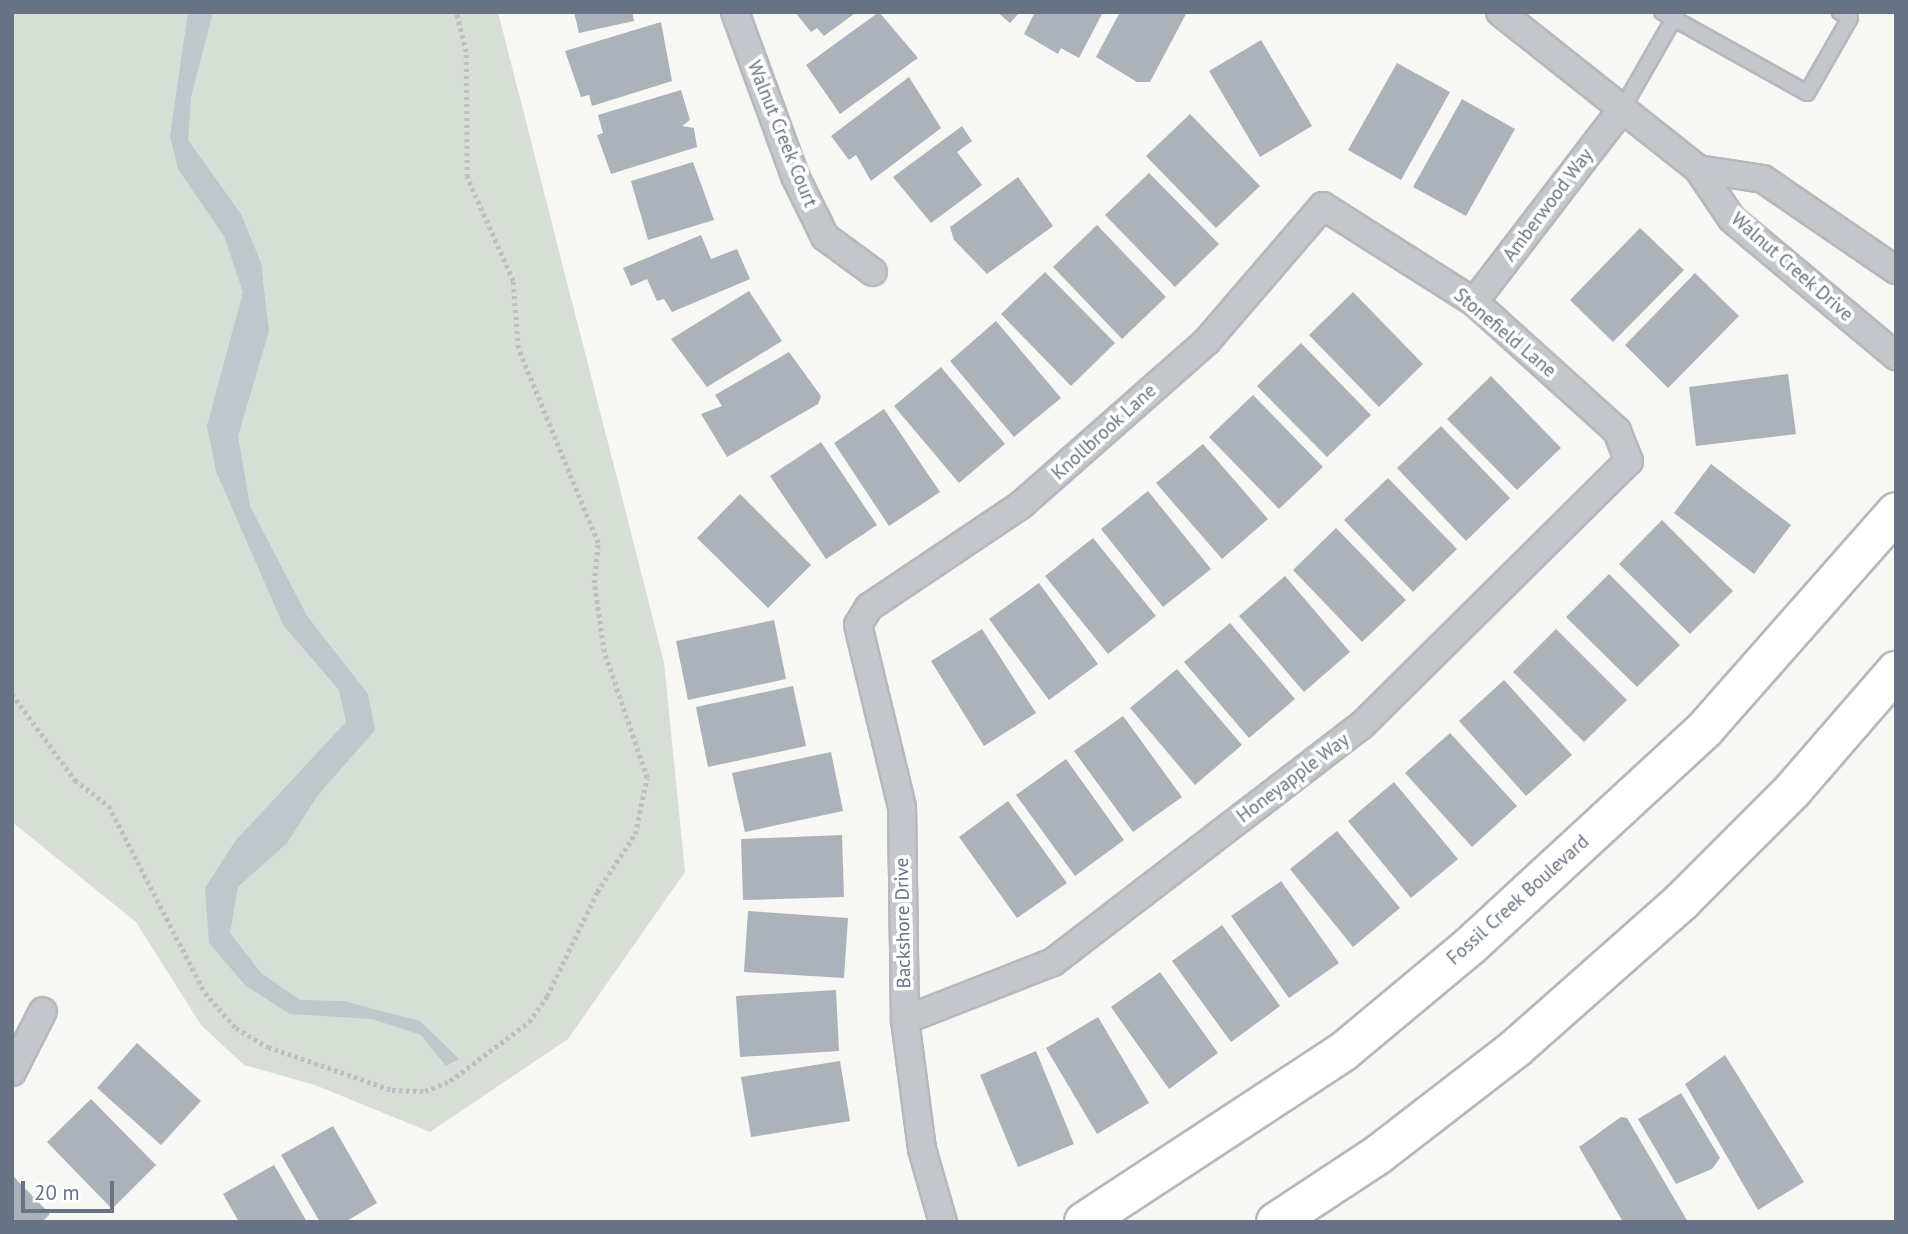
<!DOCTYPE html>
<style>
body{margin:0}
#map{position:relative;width:1908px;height:1234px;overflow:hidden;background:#f7f7f4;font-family:"PT Sans",sans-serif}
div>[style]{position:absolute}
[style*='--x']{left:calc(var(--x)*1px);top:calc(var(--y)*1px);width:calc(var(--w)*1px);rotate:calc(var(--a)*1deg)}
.green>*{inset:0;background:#d7ded6}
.water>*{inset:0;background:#bfc6cc}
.building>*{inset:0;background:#abb2b9}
.path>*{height:4.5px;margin-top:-2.25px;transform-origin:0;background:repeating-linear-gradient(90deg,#bdbec1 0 3.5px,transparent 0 7px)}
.roads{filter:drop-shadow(2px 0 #b5b9be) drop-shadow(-2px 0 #b5b9be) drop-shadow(0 2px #b5b9be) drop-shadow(0 -2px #b5b9be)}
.lane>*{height:14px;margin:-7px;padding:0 7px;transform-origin:7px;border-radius:7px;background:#c3c6ca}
.street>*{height:26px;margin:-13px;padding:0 13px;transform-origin:13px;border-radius:13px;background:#c3c6ca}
.secondary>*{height:38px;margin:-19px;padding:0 19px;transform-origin:19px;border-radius:19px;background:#fff}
span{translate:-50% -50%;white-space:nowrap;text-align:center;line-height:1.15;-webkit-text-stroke:7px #fff;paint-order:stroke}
.street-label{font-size:19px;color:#677284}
.frame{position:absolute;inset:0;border:14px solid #677284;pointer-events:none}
.scale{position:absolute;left:21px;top:1181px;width:93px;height:32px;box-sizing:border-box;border:4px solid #677284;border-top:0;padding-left:9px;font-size:21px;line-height:24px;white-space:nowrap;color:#677284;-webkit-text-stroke:5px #fff;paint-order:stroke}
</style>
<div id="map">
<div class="green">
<div style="clip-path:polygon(12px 12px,498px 12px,664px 662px,685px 872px,568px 1039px,430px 1132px,315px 1085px,244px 1065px,201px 1025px,136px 922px,12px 822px)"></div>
</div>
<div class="water">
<div style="clip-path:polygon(188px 12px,213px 12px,191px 97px,188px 140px,241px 214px,261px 263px,269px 331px,238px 436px,250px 506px,307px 616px,368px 694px,375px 730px,318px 795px,287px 843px,238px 887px,230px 933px,261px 973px,300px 1000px,343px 1001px,420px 1021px,459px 1059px,446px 1066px,421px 1035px,372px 1019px,290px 1014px,246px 986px,209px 943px,205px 888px,236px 840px,346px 722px,339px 690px,283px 625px,216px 471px,207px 426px,243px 292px,224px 236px,178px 169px,170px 136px)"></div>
</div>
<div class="building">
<div style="clip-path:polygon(574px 12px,632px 12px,634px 21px,579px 33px)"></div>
<div style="clip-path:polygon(795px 12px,852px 12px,854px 14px,824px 36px,817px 28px,811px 32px)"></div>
<div style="clip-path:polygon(879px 12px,918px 58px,840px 114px,806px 65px)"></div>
<div style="clip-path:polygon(997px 12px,1020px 12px,1010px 23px)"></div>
<div style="clip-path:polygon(1035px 12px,1103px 12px,1079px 58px,1061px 48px,1058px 54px,1024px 34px)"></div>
<div style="clip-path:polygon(1120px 12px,1187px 12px,1150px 82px,1137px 82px,1096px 57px)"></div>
<div style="clip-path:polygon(661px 22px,672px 81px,592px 106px,589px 95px,581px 97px,565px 51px)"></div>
<div style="clip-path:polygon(1261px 40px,1312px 126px,1260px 157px,1209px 71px)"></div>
<div style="clip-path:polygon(1397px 63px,1450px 92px,1401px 180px,1348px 150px)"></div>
<div style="clip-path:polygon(909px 77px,941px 128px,871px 181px,856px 155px,849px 160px,831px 136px)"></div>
<div style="clip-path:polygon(681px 90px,690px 120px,682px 126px,694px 128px,697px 147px,611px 174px,597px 135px,603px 133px,598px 115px)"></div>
<div style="clip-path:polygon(1462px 99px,1515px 129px,1466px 216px,1413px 187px)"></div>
<div style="clip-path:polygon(1190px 114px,1260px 186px,1216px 228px,1146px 156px)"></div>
<div style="clip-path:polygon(962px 126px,972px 141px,957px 152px,982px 185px,931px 223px,893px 177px)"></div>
<div style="clip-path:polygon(693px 162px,714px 220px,648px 240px,631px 181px)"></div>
<div style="clip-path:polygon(1149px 173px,1219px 244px,1175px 287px,1105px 215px)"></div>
<div style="clip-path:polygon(1018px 177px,1053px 226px,987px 274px,954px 240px,950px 227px)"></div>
<div style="clip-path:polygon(1097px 225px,1166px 297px,1122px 339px,1053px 267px)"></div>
<div style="clip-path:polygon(1640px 228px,1684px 270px,1613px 342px,1570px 300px)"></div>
<div style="clip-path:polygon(701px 235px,711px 259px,737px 249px,750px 279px,672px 312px,664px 299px,657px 301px,647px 279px,631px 286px,623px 268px)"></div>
<div style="clip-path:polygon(1045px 272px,1115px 343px,1071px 386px,1001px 314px)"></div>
<div style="clip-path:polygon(1695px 273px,1739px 316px,1668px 388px,1625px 345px)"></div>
<div style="clip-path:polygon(749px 291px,782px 341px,707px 387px,671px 339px)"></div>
<div style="clip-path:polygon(1353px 292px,1423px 364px,1379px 407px,1309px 335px)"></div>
<div style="clip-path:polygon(996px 321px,1061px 398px,1014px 437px,950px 361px)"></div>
<div style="clip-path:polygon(1301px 343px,1371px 415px,1327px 457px,1257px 386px)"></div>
<div style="clip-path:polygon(789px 352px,821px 396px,818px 404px,727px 457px,701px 414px,722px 406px,715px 395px)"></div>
<div style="clip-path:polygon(941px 367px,1005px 444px,959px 483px,894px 406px)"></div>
<div style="clip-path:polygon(1788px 374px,1796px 434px,1696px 446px,1689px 387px)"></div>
<div style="clip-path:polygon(1491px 376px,1561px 448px,1517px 490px,1447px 419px)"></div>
<div style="clip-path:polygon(1253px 395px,1323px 467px,1279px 509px,1209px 437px)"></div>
<div style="clip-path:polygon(884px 409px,940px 492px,889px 526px,834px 443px)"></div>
<div style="clip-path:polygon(1441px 426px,1510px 498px,1466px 541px,1397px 468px)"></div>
<div style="clip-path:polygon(821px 442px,877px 525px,826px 559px,770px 476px)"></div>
<div style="clip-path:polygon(1203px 444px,1268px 519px,1222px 559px,1156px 483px)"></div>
<div style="clip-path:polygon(1711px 464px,1791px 525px,1754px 574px,1674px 513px)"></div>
<div style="clip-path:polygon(1388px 478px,1457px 549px,1413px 592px,1344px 520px)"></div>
<div style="clip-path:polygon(1148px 491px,1211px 569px,1163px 607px,1101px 529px)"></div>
<div style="clip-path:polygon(740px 494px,811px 565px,768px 608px,697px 538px)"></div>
<div style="clip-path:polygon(1662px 520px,1733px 591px,1690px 634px,1619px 564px)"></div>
<div style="clip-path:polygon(1336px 528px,1406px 600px,1362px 642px,1293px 570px)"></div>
<div style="clip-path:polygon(1093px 538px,1156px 616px,1108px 654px,1045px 576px)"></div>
<div style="clip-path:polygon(1609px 574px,1680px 645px,1637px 687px,1566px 617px)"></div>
<div style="clip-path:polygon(1285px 576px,1350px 652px,1304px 692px,1239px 616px)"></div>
<div style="clip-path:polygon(1039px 583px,1098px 664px,1049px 700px,989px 619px)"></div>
<div style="clip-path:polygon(774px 620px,786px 679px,688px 700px,676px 641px)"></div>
<div style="clip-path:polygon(1230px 623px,1295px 699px,1249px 738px,1184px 662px)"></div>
<div style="clip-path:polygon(982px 629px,1036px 713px,984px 746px,931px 661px)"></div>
<div style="clip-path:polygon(1556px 629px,1627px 700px,1584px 742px,1513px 672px)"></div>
<div style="clip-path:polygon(1177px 669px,1242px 745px,1195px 785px,1130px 708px)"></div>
<div style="clip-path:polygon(1504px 680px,1572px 755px,1526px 796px,1459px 721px)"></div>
<div style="clip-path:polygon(793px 686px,806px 746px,708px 767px,696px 707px)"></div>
<div style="clip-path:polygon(1123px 716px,1182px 797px,1133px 832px,1074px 751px)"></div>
<div style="clip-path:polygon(1450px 733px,1517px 806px,1472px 847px,1405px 773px)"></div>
<div style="clip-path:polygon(831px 752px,843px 811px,745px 832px,732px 773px)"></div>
<div style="clip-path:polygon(1066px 759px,1124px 840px,1075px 876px,1016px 795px)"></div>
<div style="clip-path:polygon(1394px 782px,1458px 859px,1411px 898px,1348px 821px)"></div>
<div style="clip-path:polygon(1008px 801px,1067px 883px,1017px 918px,959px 837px)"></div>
<div style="clip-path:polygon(1337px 831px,1400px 908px,1353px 947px,1290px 869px)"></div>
<div style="clip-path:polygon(842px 835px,844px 897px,743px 900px,741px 839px)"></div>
<div style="clip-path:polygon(1281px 881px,1339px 963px,1289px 998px,1231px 916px)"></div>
<div style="clip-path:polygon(748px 911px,848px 918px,844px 978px,744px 972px)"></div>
<div style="clip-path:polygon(1222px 925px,1280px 1006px,1231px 1042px,1172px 961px)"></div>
<div style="clip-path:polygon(1160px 972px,1218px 1053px,1169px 1089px,1111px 1007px)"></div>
<div style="clip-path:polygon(836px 990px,839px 1051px,740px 1057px,736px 996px)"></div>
<div style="clip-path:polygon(1098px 1017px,1149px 1103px,1097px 1134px,1046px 1048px)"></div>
<div style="clip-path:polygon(137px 1043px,201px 1101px,161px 1145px,97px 1088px)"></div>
<div style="clip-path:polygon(1036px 1051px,1074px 1144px,1018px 1167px,980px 1075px)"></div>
<div style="clip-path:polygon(1725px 1055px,1804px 1182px,1758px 1210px,1685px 1084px)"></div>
<div style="clip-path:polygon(840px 1061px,850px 1121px,751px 1137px,741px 1077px)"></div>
<div style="clip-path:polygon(1681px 1093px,1720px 1158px,1712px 1169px,1676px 1184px,1638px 1119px)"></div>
<div style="clip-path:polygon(91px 1099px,156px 1165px,112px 1209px,47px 1142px)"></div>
<div style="clip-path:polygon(1621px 1117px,1627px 1118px,1688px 1222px,1623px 1222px,1579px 1147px)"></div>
<div style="clip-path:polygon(333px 1126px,377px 1203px,345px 1222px,320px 1222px,281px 1155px)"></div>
<div style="clip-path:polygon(274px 1165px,307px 1222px,239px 1222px,223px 1194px)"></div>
<div style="clip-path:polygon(12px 1175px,50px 1214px,42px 1222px,12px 1222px)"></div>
</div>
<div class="path">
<div style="--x:12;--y:694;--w:107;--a:53.8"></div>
<div style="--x:75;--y:780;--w:43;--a:37.4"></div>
<div style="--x:109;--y:806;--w:210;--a:62.8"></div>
<div style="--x:205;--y:993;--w:47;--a:48.5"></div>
<div style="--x:236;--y:1028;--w:37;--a:31"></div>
<div style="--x:268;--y:1047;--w:131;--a:19.1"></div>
<div style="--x:392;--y:1090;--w:33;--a:2"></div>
<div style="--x:425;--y:1091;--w:27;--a:-22"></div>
<div style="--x:450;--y:1081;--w:99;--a:-36.8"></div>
<div style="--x:529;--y:1022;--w:32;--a:-55"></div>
<div style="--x:547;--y:996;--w:115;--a:-64.3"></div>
<div style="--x:597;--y:892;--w:69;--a:-56.8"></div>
<div style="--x:635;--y:834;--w:57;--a:-77.9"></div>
<div style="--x:647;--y:778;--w:133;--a:-108.8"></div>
<div style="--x:604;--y:652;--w:70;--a:-98.2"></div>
<div style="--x:594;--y:583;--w:40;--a:-84.3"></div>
<div style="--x:598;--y:543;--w:211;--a:-112.3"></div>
<div style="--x:518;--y:348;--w:67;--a:-94.3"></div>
<div style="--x:513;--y:281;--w:114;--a:-113.9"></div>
<div style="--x:467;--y:177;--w:125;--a:-90.5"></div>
<div style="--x:466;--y:52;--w:41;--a:-104"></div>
</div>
<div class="roads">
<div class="lane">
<div style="--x:1662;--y:12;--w:166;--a:29.2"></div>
<div style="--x:1807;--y:93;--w:86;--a:-60.2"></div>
<div style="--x:1850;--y:18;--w:12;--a:-149"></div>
<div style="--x:1622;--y:109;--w:111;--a:-60.2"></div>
</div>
<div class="street">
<div style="--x:735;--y:12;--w:175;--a:69.9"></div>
<div style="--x:795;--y:176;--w:68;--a:63.8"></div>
<div style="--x:825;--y:237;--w:59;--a:36.1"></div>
<div style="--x:1500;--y:12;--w:253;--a:38.4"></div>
<div style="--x:1698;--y:169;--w:60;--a:55.8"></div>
<div style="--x:1732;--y:219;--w:214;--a:39.9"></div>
<div style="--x:1698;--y:169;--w:66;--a:8.7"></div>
<div style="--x:1763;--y:179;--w:161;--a:34.4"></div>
<div style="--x:1474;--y:302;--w:243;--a:-52.5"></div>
<div style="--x:905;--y:1020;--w:159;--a:-21.4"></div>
<div style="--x:1053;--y:962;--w:388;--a:-37.5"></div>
<div style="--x:1361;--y:726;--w:377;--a:-44.7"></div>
<div style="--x:1629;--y:461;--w:32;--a:-112"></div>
<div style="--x:1617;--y:431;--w:193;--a:-137.9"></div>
<div style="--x:1474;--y:302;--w:179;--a:-147.6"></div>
<div style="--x:1323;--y:206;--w:178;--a:130.7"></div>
<div style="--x:1207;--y:341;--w:248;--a:138.6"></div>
<div style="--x:1021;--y:505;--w:183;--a:146.1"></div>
<div style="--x:869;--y:607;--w:21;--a:121"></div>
<div style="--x:858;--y:625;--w:187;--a:76.4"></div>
<div style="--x:902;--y:807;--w:213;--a:89.2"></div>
<div style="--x:905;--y:1020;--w:130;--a:82.5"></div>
<div style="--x:922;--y:1149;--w:76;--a:74"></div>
<div style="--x:12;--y:1072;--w:68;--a:-63.1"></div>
</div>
<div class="secondary">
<div style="--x:1084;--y:1222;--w:311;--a:-33.3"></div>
<div style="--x:1344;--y:1051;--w:164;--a:-39.8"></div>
<div style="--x:1470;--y:946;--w:320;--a:-42.7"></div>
<div style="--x:1705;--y:729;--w:289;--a:-48.6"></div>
<div style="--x:1276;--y:1222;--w:123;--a:-33.4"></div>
<div style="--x:1379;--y:1154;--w:173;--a:-37.7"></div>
<div style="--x:1516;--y:1048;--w:222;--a:-41.5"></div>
<div style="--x:1682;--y:901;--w:156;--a:-45"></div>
<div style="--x:1792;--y:791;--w:159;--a:-49.1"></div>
</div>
</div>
<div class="street-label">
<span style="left:782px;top:134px;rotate:68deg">Walnut Creek Court</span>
<span style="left:1548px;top:205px;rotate:-53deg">Amberwood Way</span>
<span style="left:1792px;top:267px;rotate:41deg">Walnut Creek Drive</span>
<span style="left:1505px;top:333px;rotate:40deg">Stonefield Lane</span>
<span style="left:1104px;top:432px;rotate:-42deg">Knollbrook Lane</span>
<span style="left:1293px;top:778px;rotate:-37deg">Honeyapple Way</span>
<span style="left:1518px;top:900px;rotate:-42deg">Fossil Creek Boulevard</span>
<span style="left:903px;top:923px;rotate:-91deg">Backshore Drive</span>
</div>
<div class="frame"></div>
<div class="scale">20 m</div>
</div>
